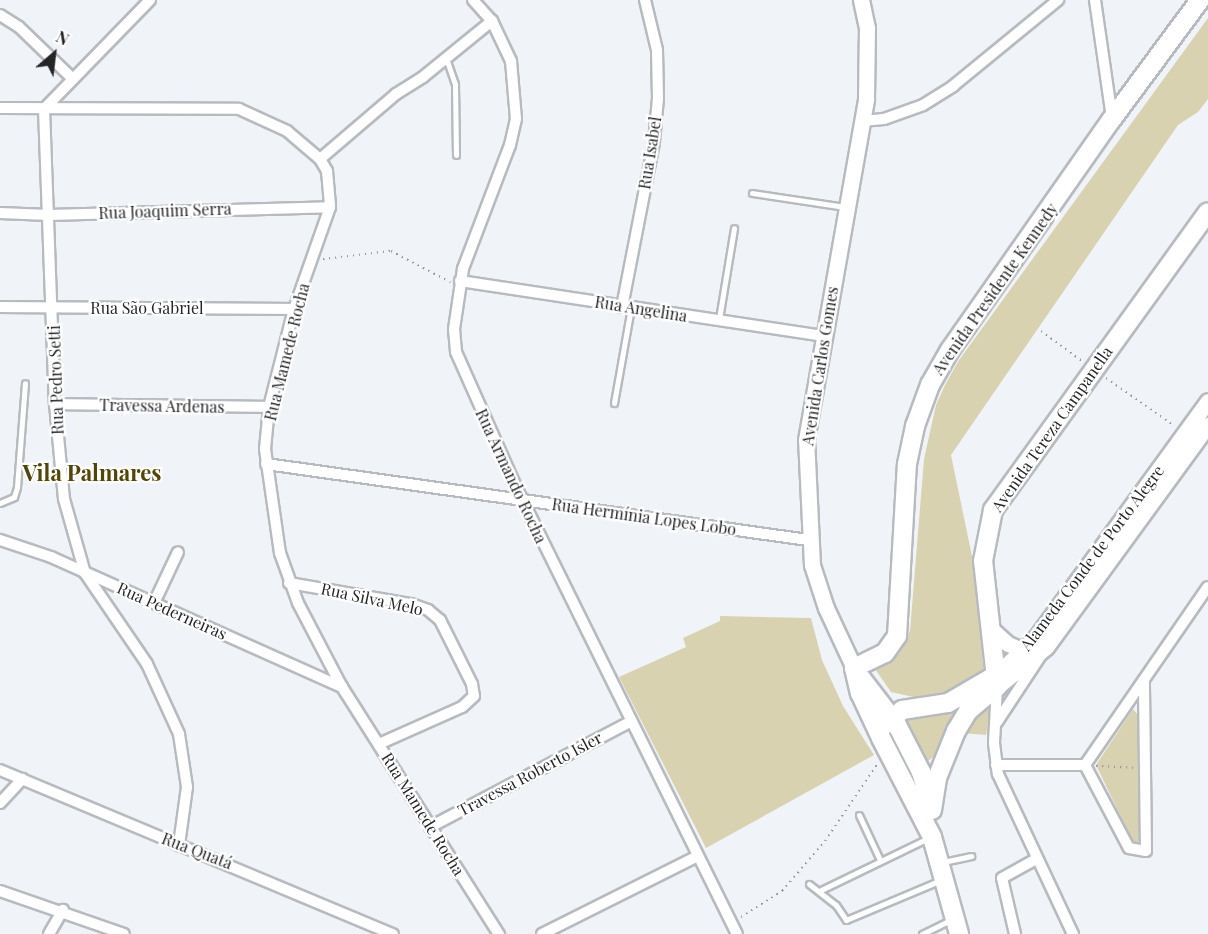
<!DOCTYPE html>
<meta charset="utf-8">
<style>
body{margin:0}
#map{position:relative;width:1208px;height:934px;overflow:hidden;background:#f0f4f9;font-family:"Playfair Display",serif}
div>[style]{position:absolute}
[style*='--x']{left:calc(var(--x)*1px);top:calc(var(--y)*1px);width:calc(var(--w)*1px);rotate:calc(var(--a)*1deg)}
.green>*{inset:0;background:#d9d2b1}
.path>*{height:2px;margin-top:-1px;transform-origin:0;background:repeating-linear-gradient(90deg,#93979a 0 1.5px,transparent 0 6px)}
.roads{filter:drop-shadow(2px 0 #b7bbbf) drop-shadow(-2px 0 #b7bbbf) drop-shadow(0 2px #b7bbbf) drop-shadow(0 -2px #b7bbbf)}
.service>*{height:5px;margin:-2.5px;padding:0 2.5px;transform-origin:2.5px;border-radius:2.5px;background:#fff}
.minor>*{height:10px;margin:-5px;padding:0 5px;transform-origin:5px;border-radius:5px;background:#fff}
.secondary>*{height:15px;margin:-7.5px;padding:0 7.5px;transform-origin:7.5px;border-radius:7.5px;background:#fff}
.primary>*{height:18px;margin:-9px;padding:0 9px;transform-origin:9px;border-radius:9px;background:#fff}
span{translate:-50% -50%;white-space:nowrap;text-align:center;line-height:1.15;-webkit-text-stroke:4.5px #fff;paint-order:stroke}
.street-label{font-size:16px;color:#232526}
.district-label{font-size:22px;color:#534603;font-weight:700}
.north{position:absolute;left:24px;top:24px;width:60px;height:60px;-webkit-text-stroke:4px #fff;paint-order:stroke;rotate:28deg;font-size:16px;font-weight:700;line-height:24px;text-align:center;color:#232526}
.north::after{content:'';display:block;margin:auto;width:21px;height:27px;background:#232526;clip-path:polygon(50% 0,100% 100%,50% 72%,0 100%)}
</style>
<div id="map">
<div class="green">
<div style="clip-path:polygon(1208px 18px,1208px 99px,1198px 112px,1178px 125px,951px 455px,973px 561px,984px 674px,957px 691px,927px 700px,891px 692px,875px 669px,899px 654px,910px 631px,924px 459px,936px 405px,945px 385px,959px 360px)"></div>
<div style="clip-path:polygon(720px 616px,811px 618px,822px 660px,843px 706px,874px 755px,706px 848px,619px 677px,686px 647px,683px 638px,720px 621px)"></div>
<div style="clip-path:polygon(992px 699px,986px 735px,962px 733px,966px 724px)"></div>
<div style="clip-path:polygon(969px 702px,936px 755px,924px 764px,902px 721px)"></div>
<div style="clip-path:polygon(1133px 709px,1139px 716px,1143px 834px,1138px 842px,1133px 842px,1096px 765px)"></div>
</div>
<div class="path">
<div style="--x:323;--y:259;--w:68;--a:-6.7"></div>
<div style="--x:391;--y:251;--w:67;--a:27.7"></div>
<div style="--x:1041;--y:331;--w:51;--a:36.2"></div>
<div style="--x:1106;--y:378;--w:82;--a:35"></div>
<div style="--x:1096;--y:766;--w:40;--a:2.9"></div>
<div style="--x:741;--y:917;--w:49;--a:-32.4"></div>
<div style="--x:782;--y:891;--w:66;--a:-49.3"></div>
<div style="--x:825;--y:841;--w:94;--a:-55.8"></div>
</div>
<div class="roads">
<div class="service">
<div style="--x:446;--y:58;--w:28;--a:71"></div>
<div style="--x:455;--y:84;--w:71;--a:89.2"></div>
<div style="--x:752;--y:193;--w:95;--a:8.5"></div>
<div style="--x:719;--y:319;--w:92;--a:-80.6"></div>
<div style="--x:614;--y:403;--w:97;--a:-79.9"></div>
<div style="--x:0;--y:503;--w:15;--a:-23"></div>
<div style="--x:14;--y:497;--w:10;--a:-73"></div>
<div style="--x:17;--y:487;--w:104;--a:-85.6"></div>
<div style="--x:859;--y:815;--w:50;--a:65"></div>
<div style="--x:943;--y:862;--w:29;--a:-12"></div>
<div style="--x:809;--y:884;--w:34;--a:38"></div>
<div style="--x:836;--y:905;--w:18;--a:56"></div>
<div style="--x:846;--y:920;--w:101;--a:-22.8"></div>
<div style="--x:819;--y:891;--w:121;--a:-25.9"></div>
<div style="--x:922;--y:934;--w:34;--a:-26"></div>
</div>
<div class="minor">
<div style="--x:150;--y:0;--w:152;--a:134.2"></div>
<div style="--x:44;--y:109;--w:295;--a:87.9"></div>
<div style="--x:55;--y:404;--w:95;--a:84.6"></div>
<div style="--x:64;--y:499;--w:77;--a:74.2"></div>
<div style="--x:85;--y:573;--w:110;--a:55.7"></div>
<div style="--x:147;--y:664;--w:77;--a:65.4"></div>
<div style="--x:179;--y:734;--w:54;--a:81.4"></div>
<div style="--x:187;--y:787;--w:59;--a:97.9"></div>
<div style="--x:473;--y:0;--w:28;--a:48"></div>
<div style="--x:492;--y:21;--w:44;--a:64.6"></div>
<div style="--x:511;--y:61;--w:58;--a:85.1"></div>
<div style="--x:516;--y:119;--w:27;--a:103"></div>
<div style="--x:510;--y:145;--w:133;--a:110.8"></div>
<div style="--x:463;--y:269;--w:61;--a:98.5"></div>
<div style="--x:454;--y:329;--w:23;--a:85"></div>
<div style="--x:456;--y:352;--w:150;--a:66"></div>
<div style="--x:517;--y:489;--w:496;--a:63.7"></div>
<div style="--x:1095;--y:0;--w:119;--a:81.8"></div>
<div style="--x:0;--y:15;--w:22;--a:32"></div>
<div style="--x:19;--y:27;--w:74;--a:43.9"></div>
<div style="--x:0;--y:108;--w:239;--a:0.2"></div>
<div style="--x:239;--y:109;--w:53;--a:24.6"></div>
<div style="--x:287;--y:131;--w:43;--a:40.3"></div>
<div style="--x:320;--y:159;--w:14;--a:60"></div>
<div style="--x:327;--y:171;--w:36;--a:85"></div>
<div style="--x:330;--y:207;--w:108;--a:109.4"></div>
<div style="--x:294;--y:309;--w:101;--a:104.3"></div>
<div style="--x:269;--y:407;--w:42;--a:95.4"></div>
<div style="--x:265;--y:449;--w:105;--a:81.8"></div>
<div style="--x:280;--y:553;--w:53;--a:70.2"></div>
<div style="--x:298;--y:603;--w:95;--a:62.4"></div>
<div style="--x:342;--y:687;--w:293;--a:57.6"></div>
<div style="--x:862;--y:121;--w:22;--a:-5"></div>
<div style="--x:884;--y:119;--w:41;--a:-19.7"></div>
<div style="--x:923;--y:105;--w:36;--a:-32"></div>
<div style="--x:953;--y:86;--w:136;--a:-39.3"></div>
<div style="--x:320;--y:159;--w:100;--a:-40.5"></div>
<div style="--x:396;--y:94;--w:32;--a:-32"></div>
<div style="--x:423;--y:77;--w:89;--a:-39.1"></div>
<div style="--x:0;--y:213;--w:49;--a:2.3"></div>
<div style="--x:49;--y:215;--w:281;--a:-1.6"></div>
<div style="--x:460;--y:281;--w:367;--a:8.6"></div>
<div style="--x:0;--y:307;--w:294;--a:0.4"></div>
<div style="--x:622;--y:307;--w:168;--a:-79"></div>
<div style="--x:654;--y:142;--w:44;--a:-84.8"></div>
<div style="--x:658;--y:98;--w:48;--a:-91.2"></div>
<div style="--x:657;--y:50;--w:51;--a:-103.5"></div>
<div style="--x:55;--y:404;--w:214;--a:0.8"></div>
<div style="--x:266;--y:464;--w:547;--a:7.98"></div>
<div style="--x:0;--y:540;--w:54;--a:18.4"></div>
<div style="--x:51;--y:557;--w:319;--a:24.1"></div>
<div style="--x:289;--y:583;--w:124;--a:9.8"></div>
<div style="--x:411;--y:604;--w:18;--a:19"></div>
<div style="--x:428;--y:610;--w:16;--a:40"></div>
<div style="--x:440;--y:620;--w:72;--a:63.4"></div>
<div style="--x:472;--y:684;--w:12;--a:81"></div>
<div style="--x:474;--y:696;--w:16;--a:137"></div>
<div style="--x:462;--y:707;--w:91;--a:156"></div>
<div style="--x:154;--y:603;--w:56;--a:-64.8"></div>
<div style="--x:997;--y:687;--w:56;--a:93.1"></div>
<div style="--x:994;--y:743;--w:31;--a:83"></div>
<div style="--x:998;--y:774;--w:177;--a:64.9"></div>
<div style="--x:997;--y:722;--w:80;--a:-56.7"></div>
<div style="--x:996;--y:765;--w:89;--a:0"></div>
<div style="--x:1085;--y:765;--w:94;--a:62.1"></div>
<div style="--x:1129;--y:848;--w:17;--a:10"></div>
<div style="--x:1146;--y:851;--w:171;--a:-90.7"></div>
<div style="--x:1085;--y:765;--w:216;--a:-55.4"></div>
<div style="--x:0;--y:770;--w:426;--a:22.7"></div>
<div style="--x:0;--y:803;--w:33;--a:-47"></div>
<div style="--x:430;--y:827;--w:226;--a:-27.7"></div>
<div style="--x:0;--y:891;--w:131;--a:19.1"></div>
<div style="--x:49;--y:934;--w:28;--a:-60"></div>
<div style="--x:542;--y:934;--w:172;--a:-26.6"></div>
<div style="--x:1015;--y:934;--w:57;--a:-103.1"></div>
<div style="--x:1002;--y:878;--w:39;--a:-29"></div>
</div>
<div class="secondary">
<div style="--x:989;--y:627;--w:25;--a:42"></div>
<div style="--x:1008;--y:644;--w:17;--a:24"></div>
<div style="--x:854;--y:668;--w:66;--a:-115"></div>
<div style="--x:826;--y:608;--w:45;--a:-108"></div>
<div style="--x:812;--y:565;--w:125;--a:-92.7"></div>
<div style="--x:806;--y:440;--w:347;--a:-80"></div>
<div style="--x:866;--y:98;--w:70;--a:-89.2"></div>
<div style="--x:867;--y:28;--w:29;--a:-102"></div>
<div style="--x:995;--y:675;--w:54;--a:-42"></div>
<div style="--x:1035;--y:639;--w:294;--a:-54"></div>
<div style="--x:997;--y:687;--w:63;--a:-39.2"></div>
<div style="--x:1046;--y:647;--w:275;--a:-53.9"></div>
</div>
<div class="primary">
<div style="--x:854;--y:668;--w:34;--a:-26"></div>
<div style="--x:885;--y:653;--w:21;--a:-55"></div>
<div style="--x:897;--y:636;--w:172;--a:-86.7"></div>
<div style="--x:907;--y:464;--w:39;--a:-78"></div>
<div style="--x:915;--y:426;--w:44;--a:-69.9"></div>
<div style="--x:930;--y:385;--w:40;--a:-60.3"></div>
<div style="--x:950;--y:350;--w:282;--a:-55"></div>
<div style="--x:1112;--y:119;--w:148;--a:-53.5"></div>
<div style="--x:854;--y:668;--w:26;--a:77"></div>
<div style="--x:860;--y:693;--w:50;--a:65"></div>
<div style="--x:881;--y:738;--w:111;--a:62.7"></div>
<div style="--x:932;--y:837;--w:101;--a:74.4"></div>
<div style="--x:861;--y:678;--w:59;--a:52.5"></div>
<div style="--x:897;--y:725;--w:53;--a:62.9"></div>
<div style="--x:921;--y:772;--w:31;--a:73"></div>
<div style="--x:885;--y:725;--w:23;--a:-41"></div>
<div style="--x:902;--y:710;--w:47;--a:-8.7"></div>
<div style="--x:948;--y:703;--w:50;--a:-30.2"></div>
<div style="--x:932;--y:810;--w:32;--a:-81"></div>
<div style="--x:937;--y:778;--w:51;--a:-68"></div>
<div style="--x:956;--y:731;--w:23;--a:-59"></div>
<div style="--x:968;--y:711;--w:38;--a:-40"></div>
<div style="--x:997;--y:687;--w:127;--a:-96.3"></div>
<div style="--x:983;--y:561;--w:52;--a:-78.9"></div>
<div style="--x:993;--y:510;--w:367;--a:-54.2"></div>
</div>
</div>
<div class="street-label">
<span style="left:650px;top:153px;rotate:-81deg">Rua Isabel</span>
<span style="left:165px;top:211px;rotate:-2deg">Rua Joaquim Serra</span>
<span style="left:995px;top:289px;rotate:-55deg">Avenida Presidente Kennedy</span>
<span style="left:147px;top:308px">Rua São Gabriel</span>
<span style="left:641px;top:309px;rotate:9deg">Rua Angelina</span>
<span style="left:287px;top:352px;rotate:-76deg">Rua Mamede Rocha</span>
<span style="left:820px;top:366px;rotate:-81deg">Avenida Carlos Gomes</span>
<span style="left:56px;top:380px;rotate:-92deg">Rua Pedro Setti</span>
<span style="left:162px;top:406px;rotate:1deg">Travessa Ardenas</span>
<span style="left:1052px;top:429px;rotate:-55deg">Avenida Tereza Campanella</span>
<span style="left:511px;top:476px;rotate:65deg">Rua Armando Rocha</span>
<span style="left:644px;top:517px;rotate:8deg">Rua Hermínia Lopes Lobo</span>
<span style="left:1092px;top:558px;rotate:-53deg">Alameda Conde de Porto Alegre</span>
<span style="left:372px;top:599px;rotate:12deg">Rua Silva Melo</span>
<span style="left:172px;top:611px;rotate:24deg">Rua Pederneiras</span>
<span style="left:530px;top:774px;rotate:-28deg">Travessa Roberto Isler</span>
<span style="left:423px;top:814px;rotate:58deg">Rua Mamede Rocha</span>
<span style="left:197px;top:851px;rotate:21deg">Rua Quatá</span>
</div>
<div class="district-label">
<span style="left:92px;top:473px">Vila Palmares</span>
</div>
<div class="north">N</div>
</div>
